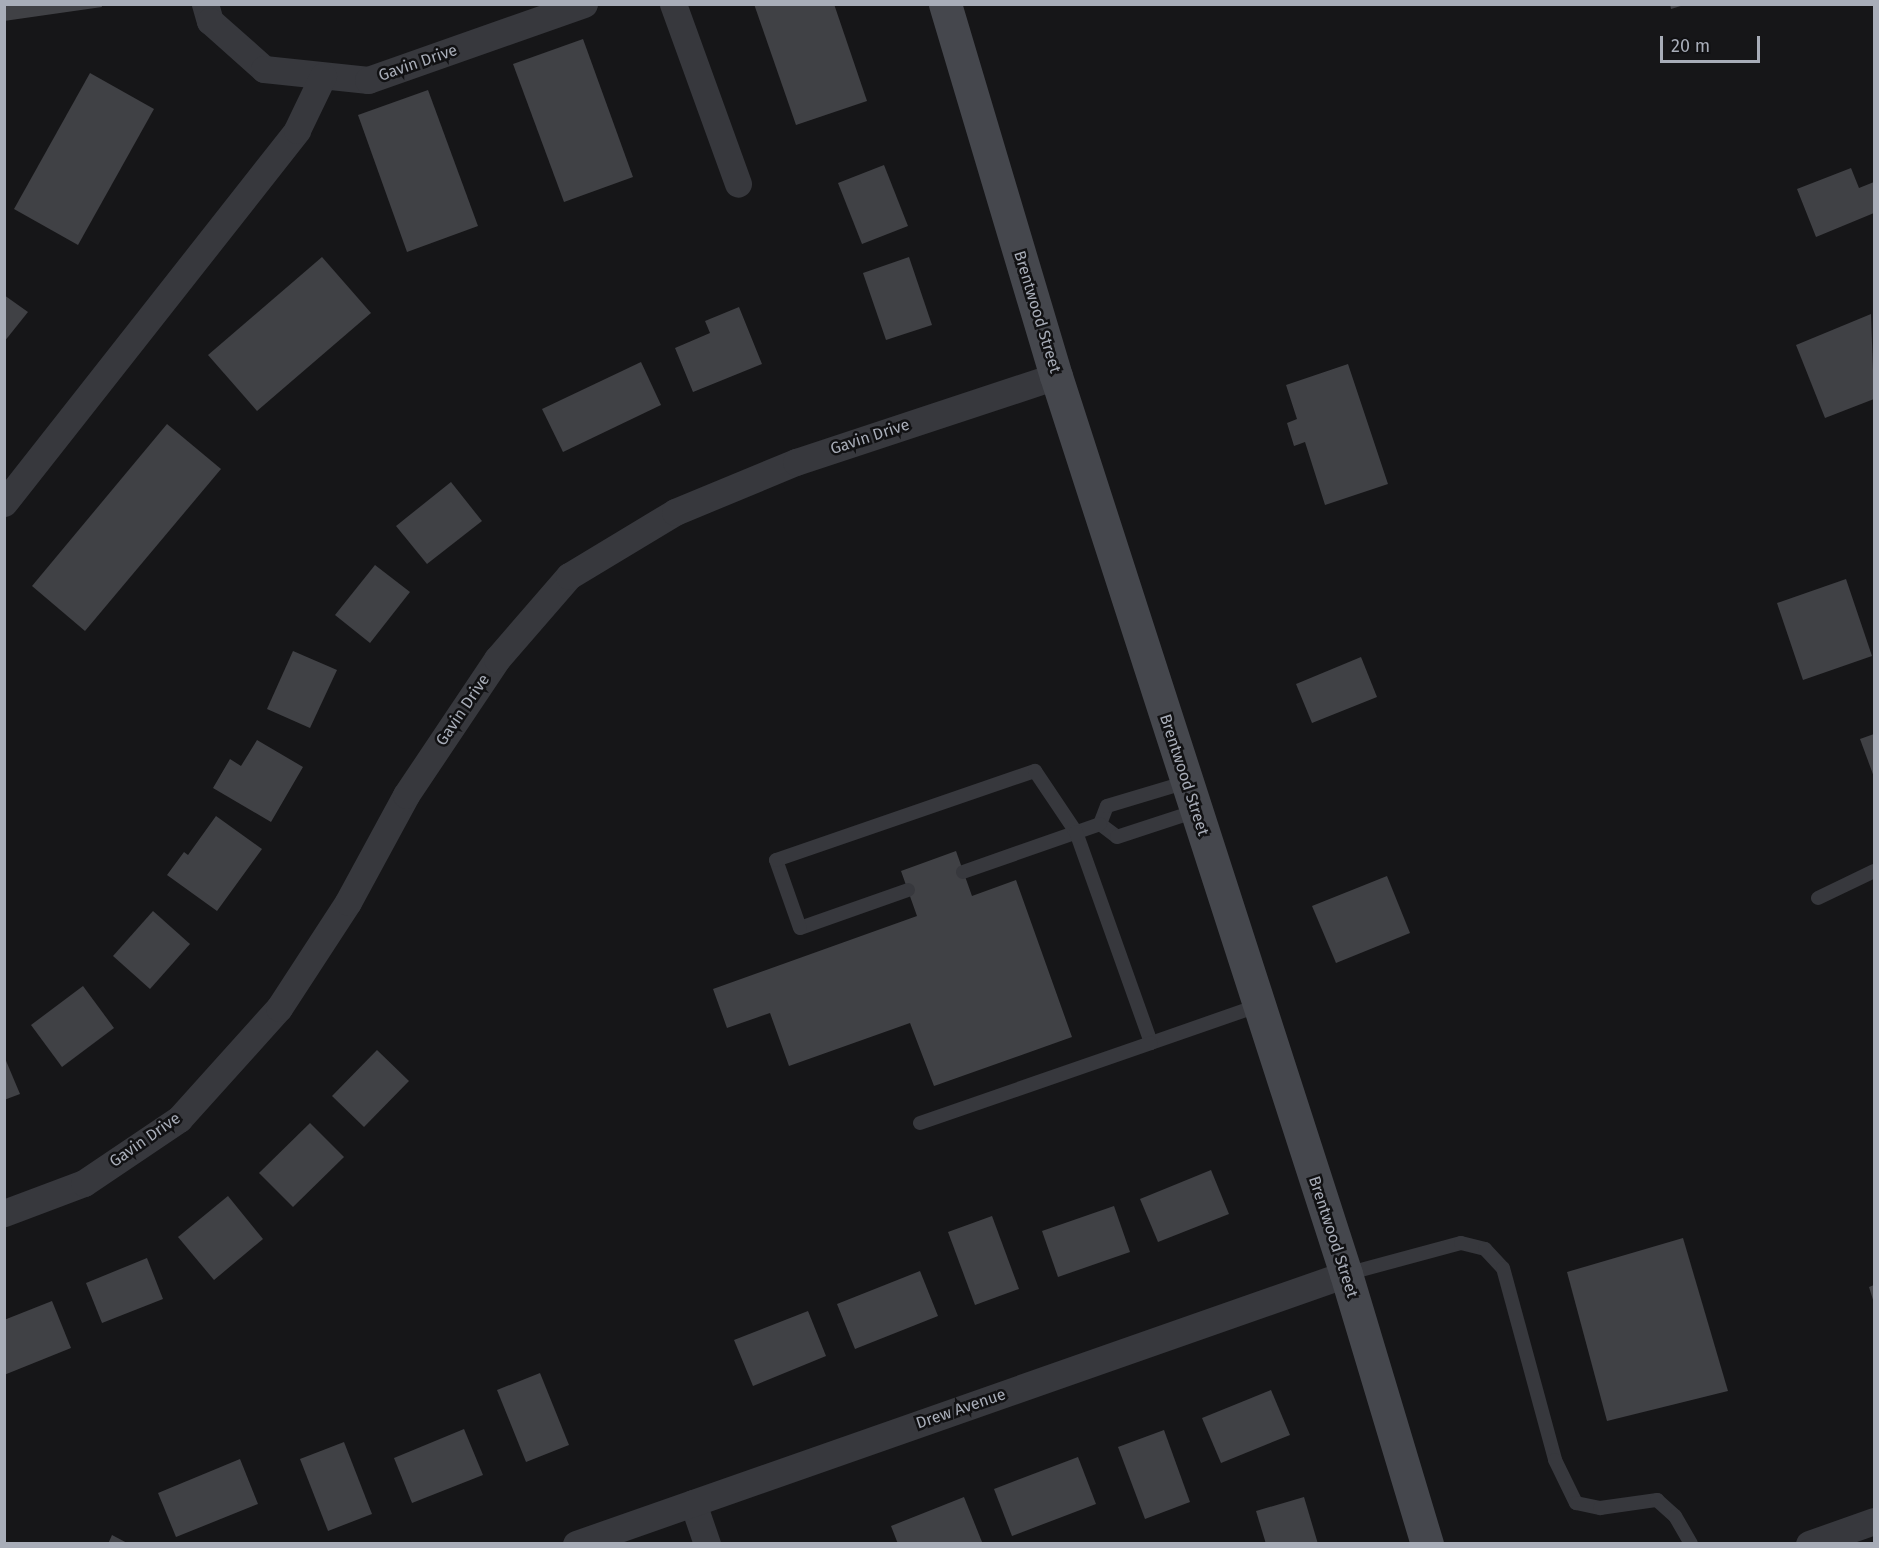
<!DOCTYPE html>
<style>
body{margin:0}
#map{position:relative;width:1879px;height:1548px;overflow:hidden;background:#161618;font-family:"Fira Sans",sans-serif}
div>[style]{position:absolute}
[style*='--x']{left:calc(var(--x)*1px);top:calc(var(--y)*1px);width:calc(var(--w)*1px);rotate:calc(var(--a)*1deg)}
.building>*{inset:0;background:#404145}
.service>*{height:14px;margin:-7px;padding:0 7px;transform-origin:7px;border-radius:7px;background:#37383d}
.minor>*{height:27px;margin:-13.5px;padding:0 13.5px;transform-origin:13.5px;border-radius:13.5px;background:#37383d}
.secondary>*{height:33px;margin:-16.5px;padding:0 16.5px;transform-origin:16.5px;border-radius:16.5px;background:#45474d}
span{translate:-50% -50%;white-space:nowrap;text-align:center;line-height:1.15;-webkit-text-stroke:5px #111113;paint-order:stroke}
.street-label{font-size:16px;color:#a8adb8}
.frame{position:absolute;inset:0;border:6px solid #a8adb8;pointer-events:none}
.scale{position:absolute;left:1660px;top:36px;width:100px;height:27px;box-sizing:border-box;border:3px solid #a8adb8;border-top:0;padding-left:8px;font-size:18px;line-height:21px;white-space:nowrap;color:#a8adb8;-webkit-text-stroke:4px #111113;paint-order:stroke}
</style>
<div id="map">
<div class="building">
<div style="clip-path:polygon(4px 4px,101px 4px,102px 7px,4px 21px)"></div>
<div style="clip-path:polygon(754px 4px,834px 4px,867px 101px,796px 125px)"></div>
<div style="clip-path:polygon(1670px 4px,1683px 4px,1684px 5px,1671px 9px)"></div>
<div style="clip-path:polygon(583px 39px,633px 177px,564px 202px,513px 64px)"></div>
<div style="clip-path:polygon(90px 73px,154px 109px,78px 245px,14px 209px)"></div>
<div style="clip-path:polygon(428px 90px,478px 226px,407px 252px,358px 115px)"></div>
<div style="clip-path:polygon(884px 165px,908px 226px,862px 244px,838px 183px)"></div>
<div style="clip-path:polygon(1851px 168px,1859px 188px,1874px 182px,1874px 213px,1816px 237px,1797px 189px)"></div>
<div style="clip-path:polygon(322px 257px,371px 313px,257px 411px,208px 355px)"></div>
<div style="clip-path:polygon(909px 257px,932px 325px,886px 340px,863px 273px)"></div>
<div style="clip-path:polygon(4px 295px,28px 312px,4px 342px)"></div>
<div style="clip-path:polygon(739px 307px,762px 364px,693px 392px,675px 348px,710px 333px,705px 321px)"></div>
<div style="clip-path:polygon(1871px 314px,1874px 399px,1825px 418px,1796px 345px)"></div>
<div style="clip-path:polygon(641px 362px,661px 405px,563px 452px,542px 409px)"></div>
<div style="clip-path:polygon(1348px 364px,1388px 484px,1325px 505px,1305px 442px,1294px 446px,1287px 423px,1297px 419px,1286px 385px)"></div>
<div style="clip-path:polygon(167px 424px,221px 469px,85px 631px,32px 586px)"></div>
<div style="clip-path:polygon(451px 482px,482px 521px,427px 564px,396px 526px)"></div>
<div style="clip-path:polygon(375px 565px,410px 592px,370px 643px,335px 615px)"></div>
<div style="clip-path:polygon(1846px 579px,1872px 656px,1803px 680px,1777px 603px)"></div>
<div style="clip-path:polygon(293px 651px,337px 670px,310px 728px,267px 709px)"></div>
<div style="clip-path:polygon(1361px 657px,1377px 697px,1312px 723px,1296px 684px)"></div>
<div style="clip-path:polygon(1874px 734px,1874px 777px,1860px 739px)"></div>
<div style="clip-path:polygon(257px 740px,303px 767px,271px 822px,213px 788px,230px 759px,241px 766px)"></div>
<div style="clip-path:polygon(216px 816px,262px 849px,217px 911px,167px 875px,184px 852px,188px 855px)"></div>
<div style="clip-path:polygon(956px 851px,972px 896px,1016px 880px,1072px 1037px,934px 1086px,910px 1023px,789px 1066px,770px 1013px,727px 1028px,713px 989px,917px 916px,901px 871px)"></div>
<div style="clip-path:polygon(1387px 876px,1410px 933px,1336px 963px,1312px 906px)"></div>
<div style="clip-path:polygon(153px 911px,190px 944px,150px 989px,113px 956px)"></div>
<div style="clip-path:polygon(83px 986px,114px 1028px,62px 1067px,31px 1025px)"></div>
<div style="clip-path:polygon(377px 1050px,409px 1081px,364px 1127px,332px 1096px)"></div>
<div style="clip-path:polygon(4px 1056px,20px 1094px,4px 1100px)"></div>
<div style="clip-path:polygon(310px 1123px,344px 1157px,293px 1207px,259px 1173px)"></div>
<div style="clip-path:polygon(1211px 1170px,1229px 1214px,1158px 1242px,1140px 1199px)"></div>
<div style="clip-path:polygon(228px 1196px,263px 1239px,214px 1280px,178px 1237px)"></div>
<div style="clip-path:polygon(1114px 1206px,1130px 1252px,1058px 1277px,1042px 1231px)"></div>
<div style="clip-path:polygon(992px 1216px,1019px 1289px,975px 1305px,948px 1232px)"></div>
<div style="clip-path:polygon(1683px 1238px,1728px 1391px,1607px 1421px,1567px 1272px)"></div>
<div style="clip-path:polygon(147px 1258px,163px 1299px,102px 1323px,86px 1283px)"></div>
<div style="clip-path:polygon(920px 1271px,938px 1316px,855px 1349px,837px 1304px)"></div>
<div style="clip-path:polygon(1874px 1285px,1874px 1303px,1869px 1287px)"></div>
<div style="clip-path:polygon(52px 1301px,71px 1348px,4px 1375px,4px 1320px)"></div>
<div style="clip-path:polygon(808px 1311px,826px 1356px,753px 1386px,734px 1340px)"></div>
<div style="clip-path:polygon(540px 1373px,569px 1445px,526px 1462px,497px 1390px)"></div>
<div style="clip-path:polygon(1271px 1390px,1290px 1435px,1221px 1463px,1202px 1418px)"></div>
<div style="clip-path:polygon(464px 1429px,483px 1475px,412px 1503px,394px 1458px)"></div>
<div style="clip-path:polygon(1164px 1430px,1190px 1502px,1145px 1519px,1118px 1447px)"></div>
<div style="clip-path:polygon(344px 1442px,372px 1514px,328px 1531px,300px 1459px)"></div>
<div style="clip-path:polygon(1078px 1457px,1096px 1504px,1012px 1536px,994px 1489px)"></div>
<div style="clip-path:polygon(240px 1459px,258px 1504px,176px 1537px,158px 1493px)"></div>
<div style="clip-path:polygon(964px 1497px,982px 1542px,898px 1544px,891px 1526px)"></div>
<div style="clip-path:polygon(1304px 1497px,1318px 1544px,1266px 1544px,1256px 1511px)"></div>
<div style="clip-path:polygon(112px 1535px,129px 1544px,108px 1544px)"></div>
</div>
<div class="service">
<div style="--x:1100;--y:824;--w:21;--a:37"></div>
<div style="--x:1117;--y:837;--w:83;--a:-18.2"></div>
<div style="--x:1100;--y:824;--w:19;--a:-69"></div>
<div style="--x:1107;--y:806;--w:84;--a:-16.7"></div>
<div style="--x:963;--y:872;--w:145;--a:-19.3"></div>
<div style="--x:908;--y:890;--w:114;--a:160.6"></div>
<div style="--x:800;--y:928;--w:72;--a:-109.4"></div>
<div style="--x:776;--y:860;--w:274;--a:-19"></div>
<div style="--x:1035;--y:771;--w:73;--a:56.1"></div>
<div style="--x:1076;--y:832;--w:224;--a:70.4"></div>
<div style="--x:1151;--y:1043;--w:112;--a:-19.2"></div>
<div style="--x:1818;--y:898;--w:62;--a:-25.7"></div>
<div style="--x:920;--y:1123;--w:244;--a:-19.1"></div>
<div style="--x:1346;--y:1274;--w:119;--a:-15.1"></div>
<div style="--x:1461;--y:1243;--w:25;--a:14"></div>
<div style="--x:1485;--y:1249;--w:26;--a:47"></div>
<div style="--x:1503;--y:1268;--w:199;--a:74.8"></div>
<div style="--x:1555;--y:1460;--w:48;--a:64"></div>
<div style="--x:1576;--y:1503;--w:25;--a:12"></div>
<div style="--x:1600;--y:1508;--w:58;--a:-8"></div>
<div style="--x:1657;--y:1500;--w:24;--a:42"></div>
<div style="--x:1675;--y:1516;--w:32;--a:60"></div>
</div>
<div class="minor">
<div style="--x:205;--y:4;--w:18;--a:74"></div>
<div style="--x:210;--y:21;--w:72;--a:41.6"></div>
<div style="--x:264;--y:69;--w:105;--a:6"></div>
<div style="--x:368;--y:80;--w:229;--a:-19.4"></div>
<div style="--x:673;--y:4;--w:191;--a:70.1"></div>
<div style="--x:4;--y:503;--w:474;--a:-51.8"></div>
<div style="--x:297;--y:130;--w:60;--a:-64.3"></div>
<div style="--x:4;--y:1213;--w:85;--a:-20.6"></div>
<div style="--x:84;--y:1183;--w:115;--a:-34"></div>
<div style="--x:179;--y:1119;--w:149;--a:-48"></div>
<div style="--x:279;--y:1008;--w:126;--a:-56.9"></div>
<div style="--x:348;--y:902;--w:122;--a:-61.5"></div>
<div style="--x:406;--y:795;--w:164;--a:-56.2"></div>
<div style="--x:497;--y:659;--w:110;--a:-49.1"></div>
<div style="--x:569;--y:576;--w:124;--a:-31.1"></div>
<div style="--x:675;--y:512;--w:131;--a:-22.5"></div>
<div style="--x:796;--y:462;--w:274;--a:-18.3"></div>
<div style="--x:693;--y:1503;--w:43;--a:71.1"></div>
<div style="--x:576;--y:1544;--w:816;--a:-19.32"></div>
<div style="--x:1809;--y:1544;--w:69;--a:-19.5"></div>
</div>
<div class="secondary">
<div style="--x:945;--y:4;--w:388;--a:73.4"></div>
<div style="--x:1056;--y:376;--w:944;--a:72.1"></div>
<div style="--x:1346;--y:1274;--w:282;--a:73.3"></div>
</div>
<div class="street-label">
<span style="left:418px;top:63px;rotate:-19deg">Gavin Drive</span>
<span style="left:1037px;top:312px;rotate:73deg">Brentwood Street</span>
<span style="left:870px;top:437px;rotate:-18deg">Gavin Drive</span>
<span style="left:463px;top:710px;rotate:-56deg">Gavin Drive</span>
<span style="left:1184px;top:775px;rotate:72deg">Brentwood Street</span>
<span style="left:145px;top:1140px;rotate:-35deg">Gavin Drive</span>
<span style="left:1333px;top:1237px;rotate:72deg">Brentwood Street</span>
<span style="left:961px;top:1409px;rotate:-19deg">Drew Avenue</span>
</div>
<div class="frame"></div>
<div class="scale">20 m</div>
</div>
